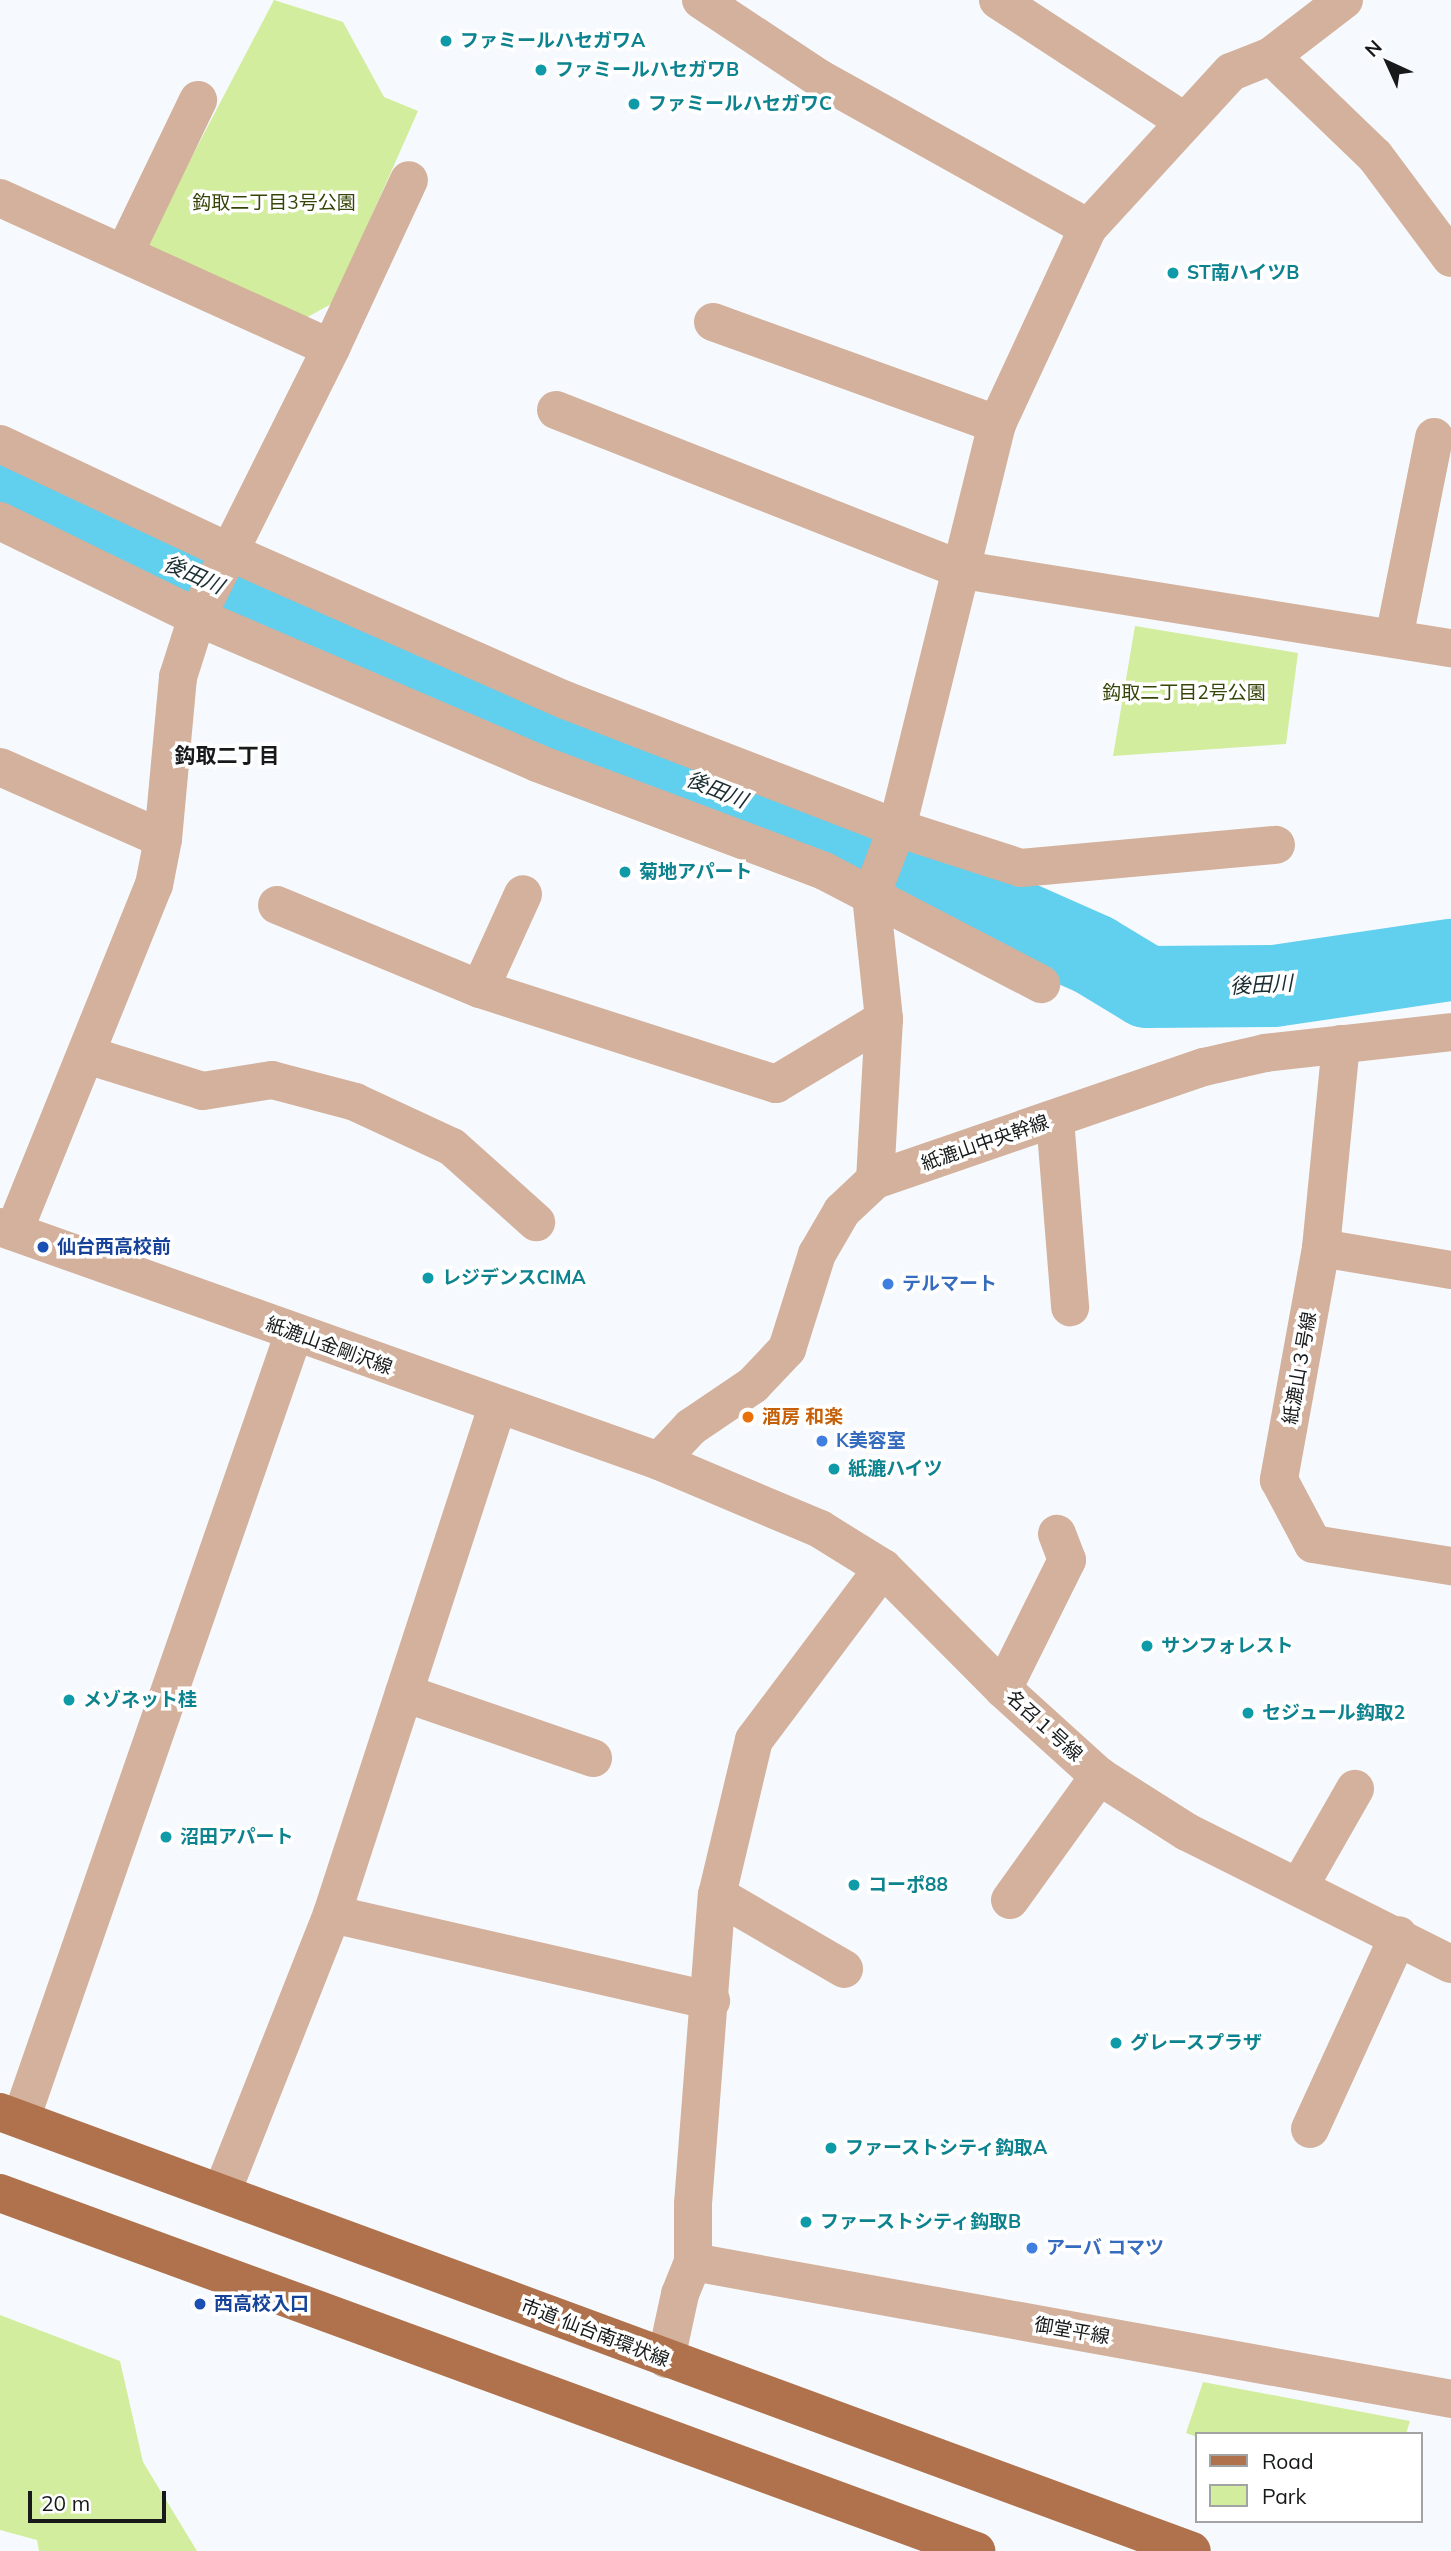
<!DOCTYPE html>
<meta charset="utf-8">
<style>
body{margin:0}
#map{position:relative;width:1451px;height:2551px;overflow:hidden;background:#f6fafe;font-family:Mulish,"Noto Sans JP",sans-serif}
div>[style]{position:absolute}
[style*='--x']{left:calc(var(--x)*1px);top:calc(var(--y)*1px);width:calc(var(--w)*1px);rotate:calc(var(--a)*1deg)}
.green>*{inset:0;background:#d2ed9d}
.river>*{height:82px;margin:-41px;padding:0 41px;transform-origin:41px;border-radius:41px;background:#61cfee}
.minor>*{height:38px;margin:-19px;padding:0 19px;transform-origin:19px;border-radius:19px;background:#d3b19c}
.major>*{height:38px;margin:-19px;padding:0 19px;transform-origin:19px;border-radius:19px;background:#af724c}
.dots>*{width:19px;height:19px;translate:-50% -50%;box-sizing:border-box;border:4px solid #fff;border-radius:50%}
span{translate:-50% -50%;white-space:nowrap;text-align:center;line-height:1.15;-webkit-text-stroke:7px #fff;paint-order:stroke}
.culture-label{font-size:19px;color:#0d838f;font-weight:700}
.left{translate:0 -50%;text-align:left}
.park-label{font-size:19px;color:#354508}
.street-label{font-size:19px;color:#17191a}
.transit-label{font-size:19px;color:#164399;font-weight:700}
.shop-label{font-size:19px;color:#366cbe;font-weight:700}
.food-label{font-size:19px;color:#c56008;font-weight:700}
.water-label{font-size:21px;color:#192d33;font-style:italic}
.neighbourhood-label{font-size:21px;color:#17191a;font-weight:700}
.legend{position:absolute;left:1195px;top:2432px;width:228px;height:91px;box-sizing:border-box;background:#fff;border:2px solid #a2a3a3;margin:0;padding:9px 12px;list-style:none;font-size:21px;color:#17191a}
.legend li{display:flex;align-items:center;gap:14px;height:35px}
.legend b{width:35px;border:2px solid #a2a3a3}
.north{position:absolute;left:1353px;top:28px;width:70px;height:70px;-webkit-text-stroke:5px #fff;paint-order:stroke;rotate:315deg;font-size:19px;font-weight:700;line-height:28px;text-align:center;color:#17191a}
.north::after{content:'';display:block;margin:auto;width:24px;height:32px;background:#17191a;clip-path:polygon(50% 0,100% 100%,50% 72%,0 100%)}
.scale{position:absolute;left:28px;top:2491px;width:138px;height:32px;box-sizing:border-box;border:4px solid #17191a;border-top:0;padding-left:9px;font-size:21px;line-height:24px;white-space:nowrap;color:#17191a;-webkit-text-stroke:5px #fff;paint-order:stroke}
</style>
<div id="map">
<div class="green">
<div style="clip-path:polygon(274px 0,343px 22px,384px 97px,418px 111px,333px 303px,304px 319px,143px 250px)"></div>
<div style="clip-path:polygon(1135px 626px,1298px 653px,1286px 744px,1113px 756px)"></div>
<div style="clip-path:polygon(0 2315px,120px 2361px,143px 2462px,197px 2551px,39px 2551px,37px 2540px,0 2530px)"></div>
<div style="clip-path:polygon(1203px 2382px,1410px 2421px,1406px 2434px,1197px 2434px,1197px 2437px,1186px 2433px)"></div>
</div>
<div class="river">
<div style="--x:0;--y:486;--w:585;--a:24.42"></div>
<div style="--x:533;--y:728;--w:170;--a:17.2"></div>
<div style="--x:695;--y:778;--w:436;--a:23.9"></div>
<div style="--x:1094;--y:955;--w:62;--a:31.1"></div>
<div style="--x:1147;--y:987;--w:127;--a:-0.5"></div>
<div style="--x:1274;--y:986;--w:179;--a:-8.4"></div>
</div>
<div class="minor">
<div style="--x:701;--y:0;--w:141;--a:33.5"></div>
<div style="--x:819;--y:78;--w:308;--a:29.1"></div>
<div style="--x:998;--y:0;--w:223;--a:33.1"></div>
<div style="--x:1271;--y:56;--w:144;--a:43.9"></div>
<div style="--x:1375;--y:156;--w:127;--a:53.3"></div>
<div style="--x:0;--y:198;--w:363;--a:24.4"></div>
<div style="--x:124;--y:254;--w:171;--a:-64.3"></div>
<div style="--x:713;--y:322;--w:302;--a:19.8"></div>
<div style="--x:556;--y:410;--w:437;--a:21.5"></div>
<div style="--x:963;--y:570;--w:494;--a:9.1"></div>
<div style="--x:0;--y:444;--w:251;--a:25.2"></div>
<div style="--x:227;--y:551;--w:369;--a:23.8"></div>
<div style="--x:565;--y:700;--w:356;--a:21.1"></div>
<div style="--x:897;--y:828;--w:130;--a:17.9"></div>
<div style="--x:1021;--y:868;--w:256;--a:-5.2"></div>
<div style="--x:0;--y:521;--w:219;--a:26"></div>
<div style="--x:197;--y:617;--w:370;--a:23.2"></div>
<div style="--x:537;--y:763;--w:307;--a:20.6"></div>
<div style="--x:824;--y:871;--w:245;--a:27.5"></div>
<div style="--x:1394;--y:638;--w:205;--a:-78.7"></div>
<div style="--x:0;--y:767;--w:178;--a:23.8"></div>
<div style="--x:277;--y:905;--w:220;--a:22.5"></div>
<div style="--x:480;--y:989;--w:311;--a:17.8"></div>
<div style="--x:776;--y:1084;--w:126;--a:-31"></div>
<div style="--x:480;--y:989;--w:104;--a:-65.6"></div>
<div style="--x:1341;--y:1044;--w:205;--a:95.6"></div>
<div style="--x:1321;--y:1248;--w:236;--a:100.3"></div>
<div style="--x:1279;--y:1480;--w:72;--a:62"></div>
<div style="--x:1313;--y:1544;--w:140;--a:9.1"></div>
<div style="--x:87;--y:1055;--w:121;--a:17.2"></div>
<div style="--x:203;--y:1091;--w:70;--a:-9.1"></div>
<div style="--x:272;--y:1080;--w:86;--a:14.8"></div>
<div style="--x:355;--y:1102;--w:107;--a:24.9"></div>
<div style="--x:452;--y:1147;--w:113;--a:41.8"></div>
<div style="--x:1055;--y:1119;--w:189;--a:85.4"></div>
<div style="--x:875;--y:1180;--w:161;--a:-86.8"></div>
<div style="--x:884;--y:1019;--w:124;--a:-96"></div>
<div style="--x:871;--y:896;--w:73;--a:-69.1"></div>
<div style="--x:897;--y:828;--w:416;--a:-76.1"></div>
<div style="--x:997;--y:424;--w:216;--a:-65.1"></div>
<div style="--x:1088;--y:228;--w:212;--a:-47.5"></div>
<div style="--x:1231;--y:72;--w:43;--a:-21.8"></div>
<div style="--x:1271;--y:56;--w:92;--a:-37.5"></div>
<div style="--x:0;--y:1227;--w:699;--a:19.55"></div>
<div style="--x:659;--y:1461;--w:175;--a:22.9"></div>
<div style="--x:820;--y:1529;--w:74;--a:31.8"></div>
<div style="--x:883;--y:1568;--w:170;--a:45.2"></div>
<div style="--x:1003;--y:1689;--w:130;--a:42.2"></div>
<div style="--x:1099;--y:1776;--w:104;--a:32.5"></div>
<div style="--x:1187;--y:1832;--w:295;--a:26.6"></div>
<div style="--x:14;--y:1231;--w:373;--a:-68"></div>
<div style="--x:154;--y:885;--w:47;--a:-78.9"></div>
<div style="--x:163;--y:839;--w:163;--a:-84.7"></div>
<div style="--x:178;--y:677;--w:63;--a:-72.4"></div>
<div style="--x:197;--y:617;--w:301;--a:-63.5"></div>
<div style="--x:331;--y:348;--w:185;--a:-65.1"></div>
<div style="--x:1321;--y:1248;--w:132;--a:9.6"></div>
<div style="--x:659;--y:1461;--w:47;--a:-46.7"></div>
<div style="--x:691;--y:1427;--w:75;--a:-34.1"></div>
<div style="--x:753;--y:1385;--w:50;--a:-46.6"></div>
<div style="--x:787;--y:1349;--w:100;--a:-72.5"></div>
<div style="--x:817;--y:1254;--w:50;--a:-59.8"></div>
<div style="--x:842;--y:1211;--w:45;--a:-43.2"></div>
<div style="--x:875;--y:1180;--w:348;--a:-19"></div>
<div style="--x:1204;--y:1067;--w:63;--a:-12.9"></div>
<div style="--x:1265;--y:1053;--w:187;--a:-6.4"></div>
<div style="--x:1003;--y:1689;--w:144;--a:-63.6"></div>
<div style="--x:1067;--y:1560;--w:28;--a:-111"></div>
<div style="--x:404;--y:1693;--w:200;--a:19"></div>
<div style="--x:1299;--y:1887;--w:113;--a:-60.3"></div>
<div style="--x:717;--y:1895;--w:147;--a:30.2"></div>
<div style="--x:1010;--y:1900;--w:153;--a:-54.3"></div>
<div style="--x:332;--y:1914;--w:389;--a:12.9"></div>
<div style="--x:21;--y:2119;--w:832;--a:-70.85"></div>
<div style="--x:1310;--y:2129;--w:213;--a:-65.4"></div>
<div style="--x:222;--y:2192;--w:299;--a:-68.4"></div>
<div style="--x:332;--y:1914;--w:533;--a:-71.97"></div>
<div style="--x:693;--y:2262;--w:770;--a:10.24"></div>
<div style="--x:666;--y:2359;--w:66;--a:-77.8"></div>
<div style="--x:680;--y:2294;--w:35;--a:-68"></div>
<div style="--x:693;--y:2262;--w:58;--a:-90"></div>
<div style="--x:693;--y:2204;--w:310;--a:-85.6"></div>
<div style="--x:717;--y:1895;--w:159;--a:-76.6"></div>
<div style="--x:754;--y:1740;--w:215;--a:-53.1"></div>
</div>
<div class="major">
<div style="--x:0;--y:2112;--w:1270;--a:20.22"></div>
<div style="--x:0;--y:2193;--w:1040;--a:20.14"></div>
</div>
<div class="dots">
<div style="left:446px;top:41px;background:#0f9aa8"></div>
<div style="left:541px;top:70px;background:#0f9aa8"></div>
<div style="left:634px;top:104px;background:#0f9aa8"></div>
<div style="left:1173px;top:273px;background:#0f9aa8"></div>
<div style="left:625px;top:872px;background:#0f9aa8"></div>
<div style="left:43px;top:1247px;background:#1a4fb4"></div>
<div style="left:428px;top:1278px;background:#0f9aa8"></div>
<div style="left:888px;top:1284px;background:#3f7fe0"></div>
<div style="left:748px;top:1417px;background:#e8710a"></div>
<div style="left:822px;top:1441px;background:#3f7fe0"></div>
<div style="left:834px;top:1469px;background:#0f9aa8"></div>
<div style="left:1147px;top:1646px;background:#0f9aa8"></div>
<div style="left:69px;top:1700px;background:#0f9aa8"></div>
<div style="left:1248px;top:1713px;background:#0f9aa8"></div>
<div style="left:166px;top:1837px;background:#0f9aa8"></div>
<div style="left:854px;top:1885px;background:#0f9aa8"></div>
<div style="left:1116px;top:2043px;background:#0f9aa8"></div>
<div style="left:831px;top:2148px;background:#0f9aa8"></div>
<div style="left:806px;top:2222px;background:#0f9aa8"></div>
<div style="left:1032px;top:2248px;background:#3f7fe0"></div>
<div style="left:200px;top:2304px;background:#1a4fb4"></div>
</div>
<div class="culture-label">
<span class="left" style="left:460px;top:41px">ファミールハセガワA</span>
<span class="left" style="left:555px;top:70px">ファミールハセガワB</span>
<span class="left" style="left:648px;top:104px">ファミールハセガワC</span>
<span class="left" style="left:1187px;top:273px">ST南ハイツB</span>
<span class="left" style="left:639px;top:872px">菊地アパート</span>
<span class="left" style="left:442px;top:1278px">レジデンスCIMA</span>
<span class="left" style="left:848px;top:1469px">紙漉ハイツ</span>
<span class="left" style="left:1161px;top:1646px">サンフォレスト</span>
<span class="left" style="left:83px;top:1700px">メゾネット桂</span>
<span class="left" style="left:1262px;top:1713px">セジュール鈎取2</span>
<span class="left" style="left:180px;top:1837px">沼田アパート</span>
<span class="left" style="left:868px;top:1885px">コーポ88</span>
<span class="left" style="left:1130px;top:2043px">グレースプラザ</span>
<span class="left" style="left:845px;top:2148px">ファーストシティ鈎取A</span>
<span class="left" style="left:820px;top:2222px">ファーストシティ鈎取B</span>
</div>
<div class="park-label">
<span style="left:274px;top:203px">鈎取二丁目3号公園</span>
<span style="left:1184px;top:693px">鈎取二丁目2号公園</span>
</div>
<div class="street-label">
<span style="left:985px;top:1143px;rotate:-19deg">紙漉山中央幹線</span>
<span style="left:329px;top:1346px;rotate:20deg">紙漉山金剛沢線</span>
<span style="left:1300px;top:1368px;rotate:-80deg">紙漉山３号線</span>
<span style="left:1044px;top:1726px;rotate:42deg">名召１号線</span>
<span style="left:1072px;top:2331px;rotate:10deg">御堂平線</span>
<span style="left:595px;top:2333px;rotate:21deg">市道 仙台南環状線</span>
</div>
<div class="transit-label">
<span class="left" style="left:57px;top:1247px">仙台西高校前</span>
<span class="left" style="left:214px;top:2304px">西高校入口</span>
</div>
<div class="shop-label">
<span class="left" style="left:902px;top:1284px">テルマート</span>
<span class="left" style="left:836px;top:1441px">K美容室</span>
<span class="left" style="left:1046px;top:2248px">アーバ コマツ</span>
</div>
<div class="food-label">
<span class="left" style="left:762px;top:1417px">酒房 和楽</span>
</div>
<div class="water-label">
<span style="left:194px;top:574px;rotate:24deg">後田川</span>
<span style="left:717px;top:789px;rotate:22deg">後田川</span>
<span style="left:1261px;top:984px;rotate:-3deg">後田川</span>
</div>
<div class="neighbourhood-label">
<span style="left:227px;top:755px">鈎取二丁目</span>
</div>
<ul class="legend">
<li><b style="height:9px;background:#af724c"></b>Road</li>
<li><b style="height:19px;background:#d2ed9d"></b>Park</li>
</ul>
<div class="north">N</div>
<div class="scale">20 m</div>
</div>
